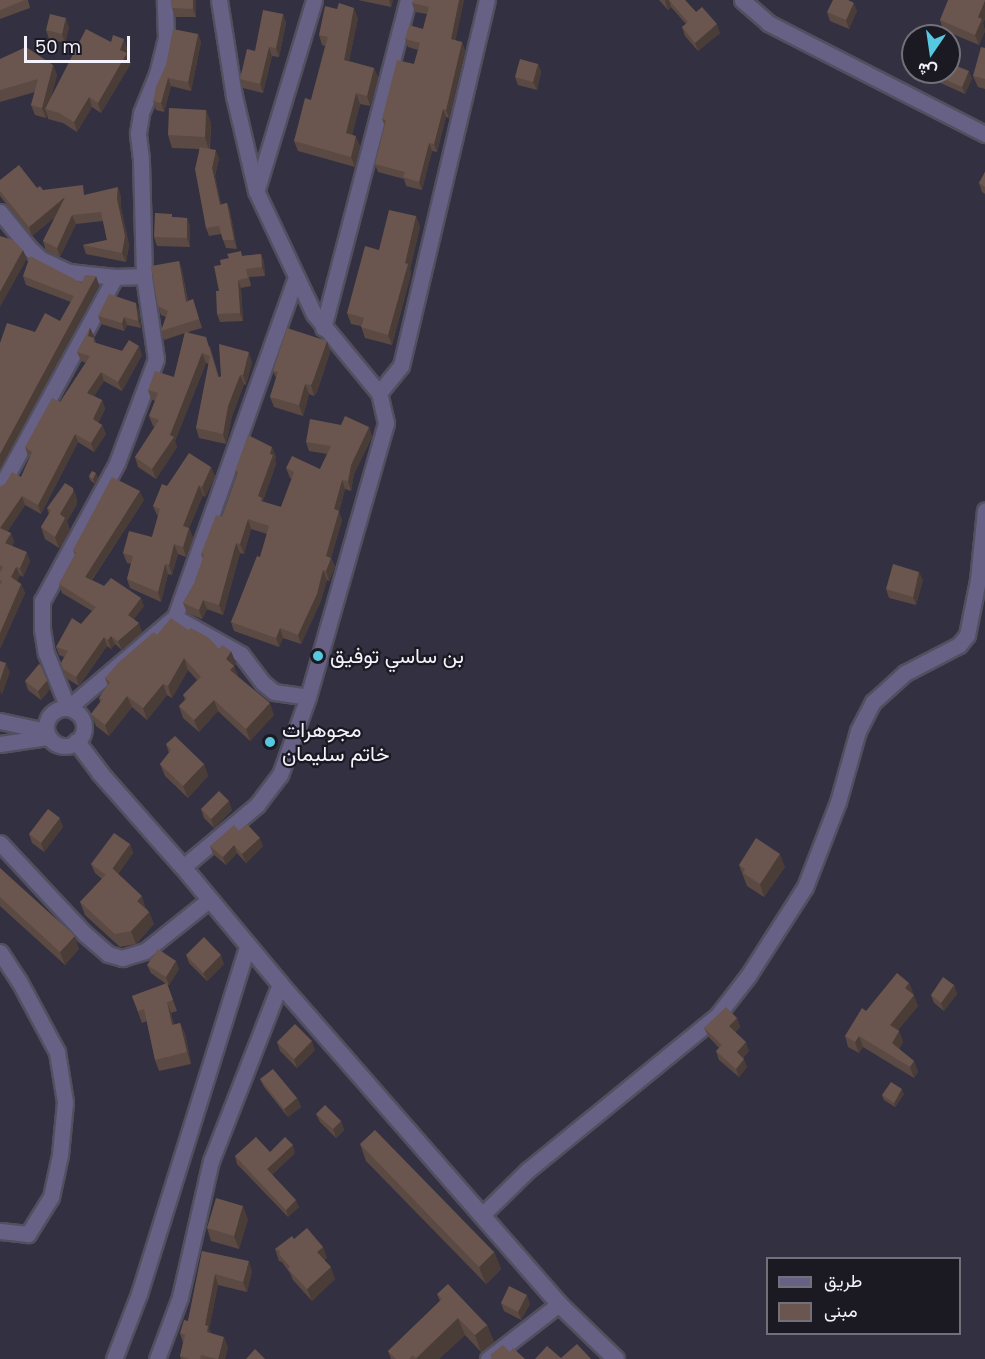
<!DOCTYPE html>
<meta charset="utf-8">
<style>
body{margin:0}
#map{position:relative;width:985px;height:1359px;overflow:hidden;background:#333041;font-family:Poppins,Vazirmatn,sans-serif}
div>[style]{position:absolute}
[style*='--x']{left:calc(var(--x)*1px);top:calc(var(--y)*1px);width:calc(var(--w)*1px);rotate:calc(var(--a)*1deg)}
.roads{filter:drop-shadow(2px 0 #524f5f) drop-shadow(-2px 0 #524f5f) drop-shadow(0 2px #524f5f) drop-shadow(0 -2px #524f5f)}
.minor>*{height:15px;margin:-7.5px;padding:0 7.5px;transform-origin:7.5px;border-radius:7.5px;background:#676186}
.minor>.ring{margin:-7.5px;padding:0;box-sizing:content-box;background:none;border:15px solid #676186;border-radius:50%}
.tertiary>*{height:16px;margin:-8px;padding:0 8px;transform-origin:8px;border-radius:8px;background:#676186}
.wall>*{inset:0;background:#5b4a43}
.shaded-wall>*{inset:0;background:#4a3c37}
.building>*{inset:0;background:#6a564e}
.dots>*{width:16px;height:16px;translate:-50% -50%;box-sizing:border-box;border:3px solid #1b1921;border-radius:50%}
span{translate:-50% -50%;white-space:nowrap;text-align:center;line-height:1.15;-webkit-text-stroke:4.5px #1b1921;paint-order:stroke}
.poi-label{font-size:21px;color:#f4f2fd}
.left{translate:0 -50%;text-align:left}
.legend{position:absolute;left:766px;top:1257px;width:195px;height:78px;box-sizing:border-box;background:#1b1921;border:2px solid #727079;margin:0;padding:8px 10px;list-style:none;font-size:18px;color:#f4f2fd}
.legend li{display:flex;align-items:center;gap:12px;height:30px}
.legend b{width:30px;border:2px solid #727079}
.north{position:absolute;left:901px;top:24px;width:60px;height:60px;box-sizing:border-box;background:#1b1921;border:2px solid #727079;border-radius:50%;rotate:193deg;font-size:16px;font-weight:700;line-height:24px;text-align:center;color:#f4f2fd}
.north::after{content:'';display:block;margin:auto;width:21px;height:27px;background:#56c9e1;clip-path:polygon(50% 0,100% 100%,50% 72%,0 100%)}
.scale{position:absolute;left:24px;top:36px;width:106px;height:27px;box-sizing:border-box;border:3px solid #f4f2fd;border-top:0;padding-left:8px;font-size:18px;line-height:21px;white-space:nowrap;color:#f4f2fd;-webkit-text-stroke:4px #1b1921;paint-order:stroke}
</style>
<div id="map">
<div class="roads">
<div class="minor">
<div style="--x:742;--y:0;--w:35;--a:41"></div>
<div style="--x:768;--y:23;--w:244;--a:27.1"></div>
<div style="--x:257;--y:189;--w:197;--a:-73.2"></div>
<div style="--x:0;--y:212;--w:46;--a:51.1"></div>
<div style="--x:29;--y:248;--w:16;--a:43"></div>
<div style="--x:41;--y:259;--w:31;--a:25"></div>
<div style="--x:69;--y:272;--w:46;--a:6.2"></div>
<div style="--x:115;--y:277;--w:29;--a:-2"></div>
<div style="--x:144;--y:276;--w:117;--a:-91.5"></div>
<div style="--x:141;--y:159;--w:26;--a:-97"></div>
<div style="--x:138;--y:133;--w:20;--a:-81"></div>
<div style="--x:141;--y:113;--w:42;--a:-67.7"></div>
<div style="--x:157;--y:74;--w:38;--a:-76"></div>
<div style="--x:166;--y:37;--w:37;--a:-92"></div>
<div style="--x:144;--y:276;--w:84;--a:81.8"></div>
<div style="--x:156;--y:359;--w:111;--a:110.6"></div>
<div style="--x:117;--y:463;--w:157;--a:118.5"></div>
<div style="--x:42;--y:601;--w:28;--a:90"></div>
<div style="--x:42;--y:629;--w:24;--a:81"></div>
<div style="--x:46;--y:653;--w:59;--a:68.2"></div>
<div style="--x:68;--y:708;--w:140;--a:-40.4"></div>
<div style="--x:175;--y:617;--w:360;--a:-70.4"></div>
<div style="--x:323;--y:328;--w:339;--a:-75.5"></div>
<div style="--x:379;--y:393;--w:35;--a:-51"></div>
<div style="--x:401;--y:366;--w:376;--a:-76.8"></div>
<div style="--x:0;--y:488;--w:240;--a:-61.4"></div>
<div style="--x:175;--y:617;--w:76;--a:29.3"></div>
<div style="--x:241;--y:654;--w:36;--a:53"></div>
<div style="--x:263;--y:683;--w:14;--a:39"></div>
<div style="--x:274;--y:692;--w:34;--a:8"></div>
<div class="ring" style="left:46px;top:708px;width:23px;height:23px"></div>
<div style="--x:0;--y:721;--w:47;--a:12.3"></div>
<div style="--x:0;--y:744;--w:49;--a:-8.3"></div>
<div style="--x:0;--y:843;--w:125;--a:47"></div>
<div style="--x:85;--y:934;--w:30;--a:41"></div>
<div style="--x:108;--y:954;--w:15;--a:16"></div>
<div style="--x:122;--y:958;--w:24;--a:-17"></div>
<div style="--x:145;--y:951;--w:83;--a:-38.7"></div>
<div style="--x:183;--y:867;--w:97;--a:-40"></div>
<div style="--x:257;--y:805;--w:38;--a:-53"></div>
<div style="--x:280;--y:775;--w:83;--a:-70.3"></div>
<div style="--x:308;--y:697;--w:285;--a:-74.1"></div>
<div style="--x:386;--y:423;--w:31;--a:-103"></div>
<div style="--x:379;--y:393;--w:102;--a:-129.4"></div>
<div style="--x:314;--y:314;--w:136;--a:-115.2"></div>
<div style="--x:256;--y:191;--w:98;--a:-103"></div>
<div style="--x:234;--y:96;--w:97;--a:-98.9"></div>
<div style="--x:0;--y:952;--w:35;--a:57"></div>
<div style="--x:19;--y:981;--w:81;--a:61.8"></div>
<div style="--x:57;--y:1052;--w:51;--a:80.9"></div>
<div style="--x:65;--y:1102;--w:53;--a:95.4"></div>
<div style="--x:60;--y:1155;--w:43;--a:102.1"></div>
<div style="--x:51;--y:1197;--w:44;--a:121.9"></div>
<div style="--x:28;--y:1234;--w:28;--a:-174"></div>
<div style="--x:483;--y:1214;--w:63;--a:-44.4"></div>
<div style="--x:528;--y:1170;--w:244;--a:-39.2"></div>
<div style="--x:717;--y:1016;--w:51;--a:-52.2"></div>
<div style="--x:748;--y:976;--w:106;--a:-57.4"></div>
<div style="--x:805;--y:887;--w:91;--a:-68.8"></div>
<div style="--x:838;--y:802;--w:74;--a:-74.3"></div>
<div style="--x:858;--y:731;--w:33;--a:-63"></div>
<div style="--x:873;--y:702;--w:43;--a:-42.2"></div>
<div style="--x:905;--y:673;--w:61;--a:-27.4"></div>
<div style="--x:959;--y:645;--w:13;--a:-51"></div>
<div style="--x:967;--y:635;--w:56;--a:-78.7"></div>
<div style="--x:978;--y:580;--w:70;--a:-84.3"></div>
<div style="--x:114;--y:1359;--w:70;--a:-69"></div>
<div style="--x:139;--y:1294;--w:366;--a:-72.7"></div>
<div style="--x:157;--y:1359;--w:66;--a:-69.6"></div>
<div style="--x:180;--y:1297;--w:139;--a:-77.2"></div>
<div style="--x:211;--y:1161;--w:190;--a:-68.7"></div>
<div style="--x:488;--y:1359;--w:90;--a:-37.8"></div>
</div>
<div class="tertiary">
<div style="--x:77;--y:742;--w:39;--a:53"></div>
<div style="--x:100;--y:773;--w:125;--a:48.6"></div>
<div style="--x:183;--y:867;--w:152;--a:50.3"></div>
<div style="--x:280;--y:984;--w:425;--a:48.9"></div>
<div style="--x:559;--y:1304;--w:79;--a:44"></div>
</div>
</div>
<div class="wall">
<div style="clip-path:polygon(0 0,28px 0,30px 8px,0 19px)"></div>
<div style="clip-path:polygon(171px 0,196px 0,196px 17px,175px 17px,172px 8px)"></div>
<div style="clip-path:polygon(358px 0,393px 0,391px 7px)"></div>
<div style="clip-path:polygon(464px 0,455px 41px,462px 42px,465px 51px,449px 118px,446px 117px,437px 152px,432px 151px,422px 190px,406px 186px,404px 179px,378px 172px,375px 164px,385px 127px,382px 119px,414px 64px,418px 50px,408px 47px,405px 39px,423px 29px,427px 14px,415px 12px,412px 3px)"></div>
<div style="clip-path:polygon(659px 0,685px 0,696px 12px,720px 33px,698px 51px,685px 36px,682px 27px,686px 24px,671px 7px,668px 10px)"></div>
<div style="clip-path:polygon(985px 0,985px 19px,983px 23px,985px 31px,979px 45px,943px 30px,940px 20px)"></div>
<div style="clip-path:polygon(857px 11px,849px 29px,830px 21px,827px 12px)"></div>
<div style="clip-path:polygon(283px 14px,286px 23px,279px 57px,272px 56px,263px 93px,243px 88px,240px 79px,255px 51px)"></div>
<div style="clip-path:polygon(358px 18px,349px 61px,374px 68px,378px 78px,370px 106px,360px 104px,352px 135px,360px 146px,355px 167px,298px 151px,294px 141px,311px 100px,325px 46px,322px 45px,319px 35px)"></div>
<div style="clip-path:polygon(69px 27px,65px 43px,49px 39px,46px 30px)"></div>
<div style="clip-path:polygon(198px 34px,201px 42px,191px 91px,171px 86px,164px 112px,156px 110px,153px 101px)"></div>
<div style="clip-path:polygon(124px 39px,127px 49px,126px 53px,131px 63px,101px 113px,92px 107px,77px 132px,63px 123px,48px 119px,47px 114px,46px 118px,35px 115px,31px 105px,35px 92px,0 102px,0 59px,53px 65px,57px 75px,51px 97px,111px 42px)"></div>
<div style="clip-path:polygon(985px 48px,985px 89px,978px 87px,973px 76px)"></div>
<div style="clip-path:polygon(538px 64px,541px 72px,537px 90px,518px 85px,515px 77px)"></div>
<div style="clip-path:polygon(931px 73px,972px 78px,965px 94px,934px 80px)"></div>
<div style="clip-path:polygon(206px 110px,211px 123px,210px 149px,219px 158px,215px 176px,221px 204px,227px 203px,230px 211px,237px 249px,226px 248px,221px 234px,209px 236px,206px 228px,199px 149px,172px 148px,168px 135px)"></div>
<div style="clip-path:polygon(985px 172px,985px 194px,982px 192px,979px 183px)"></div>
<div style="clip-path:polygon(0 180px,43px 190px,86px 195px,121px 196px,121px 208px,129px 245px,126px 262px,86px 254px,83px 245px,107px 240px,103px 221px,76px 224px,60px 257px,46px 251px,43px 241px,55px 217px,32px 236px,0 196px)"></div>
<div style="clip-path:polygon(416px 216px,420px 227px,410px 269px,411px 274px,392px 345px,365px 338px,361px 326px,351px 324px,347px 313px,379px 250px)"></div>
<div style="clip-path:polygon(173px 217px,187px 218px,190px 227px,190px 247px,157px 246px,154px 237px)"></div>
<div style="clip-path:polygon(261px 254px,264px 262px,265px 276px,249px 277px,251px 286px,241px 288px,243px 321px,220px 322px,217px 314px,221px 265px,242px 256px)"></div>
<div style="clip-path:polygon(179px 261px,182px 270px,188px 301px,193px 299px,202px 328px,188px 332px,210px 347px,219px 377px,252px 362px,246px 385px,244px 384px,232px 416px,226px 444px,199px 438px,196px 428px,209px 364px,206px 363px,175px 441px,177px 447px,156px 479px,138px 467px,135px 457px,155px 427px,153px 426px,149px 416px,155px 401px,151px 399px,148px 390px,174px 377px,185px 333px,164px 340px,161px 331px,166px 317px,161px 315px,158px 306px)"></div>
<div style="clip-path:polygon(23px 276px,99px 285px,0 469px,0 343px,35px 332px,60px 321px,71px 302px,26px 285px)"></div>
<div style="clip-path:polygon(139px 311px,141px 328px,127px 325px,124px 331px,101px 324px,98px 316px)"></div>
<div style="clip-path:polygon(90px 328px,96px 343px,122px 351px,142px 355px,122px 391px,104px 381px,94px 396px,102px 400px,105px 409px,98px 423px,102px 425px,106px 434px,94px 452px,78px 442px,41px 514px,25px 505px,7px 532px,11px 533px,14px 542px,12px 546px,30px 561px,23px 577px,20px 575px,17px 581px,21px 584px,25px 593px,0 649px,0 487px,21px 477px,30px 457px,28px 456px,25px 447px,60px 402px,86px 363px,81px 361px,77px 352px)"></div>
<div style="clip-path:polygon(327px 341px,330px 352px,317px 392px,314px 396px,309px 394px,303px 416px,274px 407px,270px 397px,276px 378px,273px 371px)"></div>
<div style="clip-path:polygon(341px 425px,369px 427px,372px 437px,354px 474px,351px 491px,345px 489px,339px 512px,342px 520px,331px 558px,335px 567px,329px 581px,327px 580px,320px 603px,301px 644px,283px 638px,279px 647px,234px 631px,231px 622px,260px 557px,267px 534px,251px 529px,244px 554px,240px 553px,223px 615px,207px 609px,202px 619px,187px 613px,183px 603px,194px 584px,203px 559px,201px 554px,222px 517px,237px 476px,235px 471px,276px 456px,275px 460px,276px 464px,263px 501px,263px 502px,281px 507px,292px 479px,290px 478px,286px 468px,320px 469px,327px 454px,309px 451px,306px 442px)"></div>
<div style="clip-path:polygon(211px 467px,215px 477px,205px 497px,203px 495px,189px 528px,193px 538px,186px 557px,178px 554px,172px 575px,168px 574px,161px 602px,130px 588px,127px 579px,131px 564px,127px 563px,123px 553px,152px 537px,158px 516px,157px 515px,153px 506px,167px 486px)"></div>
<div style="clip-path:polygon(89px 476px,98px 478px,95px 484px,90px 480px)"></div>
<div style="clip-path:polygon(73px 488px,77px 499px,77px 504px,67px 521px,70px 530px,59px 548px,45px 539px,41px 527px,49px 514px,47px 508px)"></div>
<div style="clip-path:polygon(144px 500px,92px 580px,144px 606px,134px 619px,142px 632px,122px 650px,115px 644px,111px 649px,107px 646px,79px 686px,66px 678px,61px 663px,64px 657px,59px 655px,56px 647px,81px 624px,92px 611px,62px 593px,59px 584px,75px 555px,73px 550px)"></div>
<div style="clip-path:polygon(923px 580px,916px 605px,889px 598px,886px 589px)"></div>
<div style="clip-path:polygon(188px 630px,219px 649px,236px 663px,234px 666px,238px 677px,274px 715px,250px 741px,218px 711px,199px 732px,183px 718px,179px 706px,185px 700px,183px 695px,197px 680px,188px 670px,172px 698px,167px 695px,147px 720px,132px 707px,109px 736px,96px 726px,91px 714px,100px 702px,99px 698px,108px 686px,105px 678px,157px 635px)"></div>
<div style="clip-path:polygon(25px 681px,50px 689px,41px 700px,28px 690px)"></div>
<div style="clip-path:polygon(166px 744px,204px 764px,208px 776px,188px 798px,165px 776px,160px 764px,169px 753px)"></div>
<div style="clip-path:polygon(201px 809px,232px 810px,214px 828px,204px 818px)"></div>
<div style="clip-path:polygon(63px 827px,44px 852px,32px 843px,29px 834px)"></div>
<div style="clip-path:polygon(239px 831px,263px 846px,246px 863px,237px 853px,226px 865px,213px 854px,210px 846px)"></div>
<div style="clip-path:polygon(130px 844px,133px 853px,118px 874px,149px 912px,154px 924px,136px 944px,120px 947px,85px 915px,80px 902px,102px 879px,95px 873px,91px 864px)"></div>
<div style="clip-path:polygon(739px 865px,785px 867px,764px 897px,747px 886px)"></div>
<div style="clip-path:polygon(0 868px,79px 949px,65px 965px,0 906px)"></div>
<div style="clip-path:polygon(186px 955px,224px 964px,207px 981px,189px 963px)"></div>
<div style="clip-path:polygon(147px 965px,179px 969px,169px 985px,167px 984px,177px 1011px,171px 1013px,174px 1025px,180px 1023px,185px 1034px,191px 1064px,159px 1071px,155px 1060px,147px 1021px,142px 1023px,132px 996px,166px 984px,151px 973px)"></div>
<div style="clip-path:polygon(909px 983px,913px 993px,912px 994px,918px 1006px,898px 1030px,899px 1031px,903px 1042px,899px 1049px,914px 1061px,918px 1072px,914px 1078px,863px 1047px,859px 1053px,848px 1047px,845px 1036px,866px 1011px)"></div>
<div style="clip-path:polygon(954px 985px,957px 994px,944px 1011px,934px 1003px,931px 995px)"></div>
<div style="clip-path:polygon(737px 1018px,740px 1027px,735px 1032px,749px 1051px,743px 1058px,747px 1067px,739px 1077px,719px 1060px,716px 1051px,719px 1048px,708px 1036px,704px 1028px)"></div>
<div style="clip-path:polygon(277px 1042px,315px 1050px,297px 1068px,280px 1051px)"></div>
<div style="clip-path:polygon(260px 1079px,297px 1098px,301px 1107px,288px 1117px,264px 1087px)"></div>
<div style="clip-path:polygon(904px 1094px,895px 1107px,884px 1100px,882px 1095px)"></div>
<div style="clip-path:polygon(316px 1114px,341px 1121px,344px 1130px,336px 1138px,320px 1122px)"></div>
<div style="clip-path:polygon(360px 1144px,494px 1252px,501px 1269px,486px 1284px,366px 1161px)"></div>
<div style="clip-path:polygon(270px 1152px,295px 1153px,272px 1175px,299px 1207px,288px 1217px,237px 1164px,235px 1156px)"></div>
<div style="clip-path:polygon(248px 1219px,239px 1249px,211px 1241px,207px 1228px)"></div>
<div style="clip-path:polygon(294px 1239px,323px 1247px,327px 1258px,324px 1260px,335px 1279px,312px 1301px,293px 1280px,290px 1273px,284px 1265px,282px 1262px,279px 1261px,275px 1249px)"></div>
<div style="clip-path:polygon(202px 1251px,252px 1271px,247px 1292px,218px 1285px,209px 1329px,211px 1333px,228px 1347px,225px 1359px,181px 1359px,180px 1356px,183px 1343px,180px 1333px,188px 1321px)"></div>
<div style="clip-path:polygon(437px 1294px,487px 1325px,494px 1342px,481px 1352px,465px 1335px,439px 1359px,391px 1359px,388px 1351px,440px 1301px)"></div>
<div style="clip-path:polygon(501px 1303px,530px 1304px,521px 1320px,504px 1311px)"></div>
</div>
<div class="shaded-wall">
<div style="clip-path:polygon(193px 0,196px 0,196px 17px,193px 9px)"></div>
<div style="clip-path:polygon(389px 0,393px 0,391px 7px)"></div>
<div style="clip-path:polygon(459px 0,464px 0,454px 48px,451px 39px)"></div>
<div style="clip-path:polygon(666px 0,669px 0,671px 7px,668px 10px,665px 1px)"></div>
<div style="clip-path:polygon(985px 1px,985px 19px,983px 23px,985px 31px,979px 45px,975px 35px,978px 17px)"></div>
<div style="clip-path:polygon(854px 3px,857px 11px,849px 29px,846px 20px)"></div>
<div style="clip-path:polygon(354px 8px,358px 18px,347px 70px,344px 60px)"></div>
<div style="clip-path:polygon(283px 14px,286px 23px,279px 57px,276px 48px)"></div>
<div style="clip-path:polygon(66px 18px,69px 27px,65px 43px,62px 34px)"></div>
<div style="clip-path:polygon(717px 24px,720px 33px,698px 51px,695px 43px)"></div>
<div style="clip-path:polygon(198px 34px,201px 42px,191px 91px,188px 82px)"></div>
<div style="clip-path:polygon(124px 39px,127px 49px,124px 58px,127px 53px,131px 63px,101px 113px,98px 103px)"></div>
<div style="clip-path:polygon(462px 42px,465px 51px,449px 118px,446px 110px)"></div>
<div style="clip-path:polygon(269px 47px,272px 56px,263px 93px,260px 84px)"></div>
<div style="clip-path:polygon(538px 64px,541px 72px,537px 90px,533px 82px)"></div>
<div style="clip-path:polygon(53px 65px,57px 75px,48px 110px,45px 109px,47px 114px,46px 118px,42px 108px)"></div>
<div style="clip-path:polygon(374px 68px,378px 78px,370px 106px,367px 96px)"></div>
<div style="clip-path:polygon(969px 71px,972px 78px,965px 94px,962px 87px)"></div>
<div style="clip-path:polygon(168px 78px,171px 86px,164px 112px,161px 103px)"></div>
<div style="clip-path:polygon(356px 93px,360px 104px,350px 144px,346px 133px)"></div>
<div style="clip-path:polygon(89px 97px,92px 107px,77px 132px,74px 122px)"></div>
<div style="clip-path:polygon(443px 109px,446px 117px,437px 152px,434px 144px)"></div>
<div style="clip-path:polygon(206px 110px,211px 123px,209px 150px,205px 137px)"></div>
<div style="clip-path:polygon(356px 136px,360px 146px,355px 167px,351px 157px)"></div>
<div style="clip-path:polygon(429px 143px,432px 151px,422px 190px,419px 182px)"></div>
<div style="clip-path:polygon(216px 150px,219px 158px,215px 176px,223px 213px,220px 205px,212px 168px)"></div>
<div style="clip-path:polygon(118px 187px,121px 196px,121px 208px,129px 245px,126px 262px,122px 253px,117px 199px)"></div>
<div style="clip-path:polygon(65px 197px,68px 206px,32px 236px,29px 227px)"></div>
<div style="clip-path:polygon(227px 203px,230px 211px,237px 249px,234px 240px)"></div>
<div style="clip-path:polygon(72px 215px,76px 224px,60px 257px,57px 248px)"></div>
<div style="clip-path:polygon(416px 216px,420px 227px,410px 269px,411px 274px,392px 345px,388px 335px)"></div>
<div style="clip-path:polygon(187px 218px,190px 227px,190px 247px,187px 238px)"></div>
<div style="clip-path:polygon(23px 250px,27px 259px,0 307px,0 292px)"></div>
<div style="clip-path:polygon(261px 254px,264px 262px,265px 276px,262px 267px)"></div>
<div style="clip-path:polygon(179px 261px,182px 270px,189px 310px,186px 302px)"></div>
<div style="clip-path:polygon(96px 276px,99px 285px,0 469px,0 454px)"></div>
<div style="clip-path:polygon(238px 280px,241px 288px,243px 321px,240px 313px)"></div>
<div style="clip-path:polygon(136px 303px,139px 311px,141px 328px,138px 321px)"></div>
<div style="clip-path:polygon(124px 317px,127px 325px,124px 331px,122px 323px)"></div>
<div style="clip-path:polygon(90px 328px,94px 336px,91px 345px,88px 336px)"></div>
<div style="clip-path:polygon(327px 341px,330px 352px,317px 392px,314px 396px,311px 385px)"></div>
<div style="clip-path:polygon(139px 346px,142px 355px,122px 391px,118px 382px)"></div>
<div style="clip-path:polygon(249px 352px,252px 362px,246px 385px,243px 375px)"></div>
<div style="clip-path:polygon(202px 353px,206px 363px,175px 441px,177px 447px,156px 479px,152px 469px,170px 435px)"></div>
<div style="clip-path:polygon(101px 372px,104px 381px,90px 402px,87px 393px)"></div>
<div style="clip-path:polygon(240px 375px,244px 384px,232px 416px,226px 444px,223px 434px,228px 406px)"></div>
<div style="clip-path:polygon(305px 384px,309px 394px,303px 416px,299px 405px)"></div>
<div style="clip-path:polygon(102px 400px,105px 409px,96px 428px,93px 419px)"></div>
<div style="clip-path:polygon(102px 425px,106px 434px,94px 452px,91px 443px)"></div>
<div style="clip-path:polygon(369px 427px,372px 437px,354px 474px,351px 491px,348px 481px,351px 465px)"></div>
<div style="clip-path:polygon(75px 434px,78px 442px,41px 514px,38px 505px)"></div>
<div style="clip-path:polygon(272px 447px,276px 456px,275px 460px,276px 464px,263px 501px,265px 507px,264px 511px,258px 496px)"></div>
<div style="clip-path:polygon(211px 467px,215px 477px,205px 497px,202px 487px)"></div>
<div style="clip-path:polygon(96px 473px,98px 478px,95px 484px,93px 479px)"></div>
<div style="clip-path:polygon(342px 480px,345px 489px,339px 512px,342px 520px,331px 558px,335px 567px,329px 581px,326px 571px,326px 556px,334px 509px)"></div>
<div style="clip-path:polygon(199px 485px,203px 495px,186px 536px,183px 526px)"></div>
<div style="clip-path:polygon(73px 488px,77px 499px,77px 504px,67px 521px,70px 530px,59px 548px,55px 537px,60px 514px)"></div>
<div style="clip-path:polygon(140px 491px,144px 500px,88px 585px,85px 577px)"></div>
<div style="clip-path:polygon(22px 496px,25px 505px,4px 537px,0 528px)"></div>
<div style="clip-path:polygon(248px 519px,251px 529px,244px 554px,240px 544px)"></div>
<div style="clip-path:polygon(189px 528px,193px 538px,186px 557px,183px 547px)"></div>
<div style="clip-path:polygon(11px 533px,14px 542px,9px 552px,5px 543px)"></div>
<div style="clip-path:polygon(236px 543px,240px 553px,223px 615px,219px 605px)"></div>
<div style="clip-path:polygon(174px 544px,178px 554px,172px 575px,169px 565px)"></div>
<div style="clip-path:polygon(27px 552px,30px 561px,23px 577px,20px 568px)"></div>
<div style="clip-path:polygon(165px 564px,168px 574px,161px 602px,158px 592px)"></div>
<div style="clip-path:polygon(16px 567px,20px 575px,14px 586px,11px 577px)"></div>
<div style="clip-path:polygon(323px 570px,327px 580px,320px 603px,301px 644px,298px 635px)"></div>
<div style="clip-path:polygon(919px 572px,923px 580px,916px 605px,913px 597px)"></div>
<div style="clip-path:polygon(21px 584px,25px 593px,0 649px,0 633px)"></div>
<div style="clip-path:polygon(141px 598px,144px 606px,131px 623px,128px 615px)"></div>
<div style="clip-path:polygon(203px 600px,207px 609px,202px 619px,199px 610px)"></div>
<div style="clip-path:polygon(139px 623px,142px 632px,122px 650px,118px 641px)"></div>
<div style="clip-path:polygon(280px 628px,283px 638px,279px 647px,276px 638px)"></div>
<div style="clip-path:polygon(111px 636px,115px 644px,111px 649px,108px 640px)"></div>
<div style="clip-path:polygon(104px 637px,107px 646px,79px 686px,76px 677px)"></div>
<div style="clip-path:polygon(231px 651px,236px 663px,230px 671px,226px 659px)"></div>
<div style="clip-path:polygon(184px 658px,188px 670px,172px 698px,168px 686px)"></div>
<div style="clip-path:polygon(6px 663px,10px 672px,2px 695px,0 691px,0 681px)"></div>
<div style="clip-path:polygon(234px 666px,239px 678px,230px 670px)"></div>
<div style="clip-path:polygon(47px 681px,50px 689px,41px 700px,38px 691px)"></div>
<div style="clip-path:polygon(163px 684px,167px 695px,147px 720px,143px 708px)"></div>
<div style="clip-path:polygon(127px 696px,132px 707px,109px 736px,105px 725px)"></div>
<div style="clip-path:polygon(214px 700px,218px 711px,199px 732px,194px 720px)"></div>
<div style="clip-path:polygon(270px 703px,274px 715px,250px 741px,246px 729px)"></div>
<div style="clip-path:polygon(204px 764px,208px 776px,188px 798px,183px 786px)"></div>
<div style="clip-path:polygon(229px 801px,232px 810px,214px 828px,211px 819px)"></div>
<div style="clip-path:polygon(60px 818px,63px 827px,44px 852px,41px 843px)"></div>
<div style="clip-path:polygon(260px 838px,263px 846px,246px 863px,242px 854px)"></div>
<div style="clip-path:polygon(130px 844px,133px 853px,110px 884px,107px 876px)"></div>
<div style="clip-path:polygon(234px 845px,237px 853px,226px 865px,223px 857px)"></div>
<div style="clip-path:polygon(780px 854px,785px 867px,764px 897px,760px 884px)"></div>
<div style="clip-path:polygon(142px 896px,146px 909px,137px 901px)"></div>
<div style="clip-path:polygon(149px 912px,154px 924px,136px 944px,131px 931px)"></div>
<div style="clip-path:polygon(75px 936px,79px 949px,65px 965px,60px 952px)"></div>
<div style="clip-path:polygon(221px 955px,224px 964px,207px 981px,203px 973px)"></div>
<div style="clip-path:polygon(176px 961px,179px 969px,169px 985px,166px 977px)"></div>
<div style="clip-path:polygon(909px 983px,913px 993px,909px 999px,905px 988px)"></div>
<div style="clip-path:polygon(954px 985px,957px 994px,944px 1011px,941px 1003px)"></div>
<div style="clip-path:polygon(914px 995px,918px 1006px,893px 1036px,890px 1025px)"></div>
<div style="clip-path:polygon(167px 1002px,171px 1013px,176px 1036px,172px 1025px)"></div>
<div style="clip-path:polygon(737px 1018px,740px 1027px,732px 1035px,729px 1026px)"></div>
<div style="clip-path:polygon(180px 1023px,185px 1034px,191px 1064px,187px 1052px)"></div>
<div style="clip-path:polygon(899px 1031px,903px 1042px,896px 1054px,892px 1043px)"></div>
<div style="clip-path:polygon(859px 1036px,863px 1047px,859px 1053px,855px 1042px)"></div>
<div style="clip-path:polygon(312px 1041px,315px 1050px,297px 1068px,294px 1059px)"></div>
<div style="clip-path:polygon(746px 1042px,749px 1051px,740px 1061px,737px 1052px)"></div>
<div style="clip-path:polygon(744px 1059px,747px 1067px,739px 1077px,736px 1069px)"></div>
<div style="clip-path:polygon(914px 1061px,918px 1072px,914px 1078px,910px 1067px)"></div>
<div style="clip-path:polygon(902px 1089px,904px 1094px,895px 1107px,894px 1103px)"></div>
<div style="clip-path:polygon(297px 1098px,301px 1107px,288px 1117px,284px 1109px)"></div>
<div style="clip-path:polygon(341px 1121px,344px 1130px,336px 1138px,333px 1129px)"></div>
<div style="clip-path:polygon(293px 1145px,295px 1153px,270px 1177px,267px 1169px)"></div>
<div style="clip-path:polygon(296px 1200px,299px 1207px,288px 1217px,286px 1210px)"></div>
<div style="clip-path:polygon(243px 1206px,248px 1219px,239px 1249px,234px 1236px)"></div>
<div style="clip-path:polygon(323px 1247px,327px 1258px,321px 1263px,317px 1252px)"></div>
<div style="clip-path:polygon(494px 1252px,501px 1269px,486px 1284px,479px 1267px)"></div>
<div style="clip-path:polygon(249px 1261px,252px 1271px,247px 1292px,243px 1282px)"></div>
<div style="clip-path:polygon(331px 1267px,335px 1279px,312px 1301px,307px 1289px)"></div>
<div style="clip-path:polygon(215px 1274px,218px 1285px,209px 1329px,212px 1337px,211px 1342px,205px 1325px)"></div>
<div style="clip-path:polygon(527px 1295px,530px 1304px,521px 1320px,518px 1312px)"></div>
<div style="clip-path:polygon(458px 1318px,465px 1335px,439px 1359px,416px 1359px)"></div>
<div style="clip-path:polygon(487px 1325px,494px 1342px,481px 1352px,475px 1335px)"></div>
<div style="clip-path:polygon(224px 1337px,228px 1347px,225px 1359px,218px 1359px)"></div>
</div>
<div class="building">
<div style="clip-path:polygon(0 0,25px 0,0 10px)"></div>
<div style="clip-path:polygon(171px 0,193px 0,193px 9px,172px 8px)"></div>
<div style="clip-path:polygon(413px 0,459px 0,451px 39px,462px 42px,446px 110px,443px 109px,434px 144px,429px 143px,419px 182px,403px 177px,405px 172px,375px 164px,386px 120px,382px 119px,397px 60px,414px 64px,420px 43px,405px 39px,409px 25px,423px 29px,429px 7px,412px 3px)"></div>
<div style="clip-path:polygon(669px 0,685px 0,696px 12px,702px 7px,717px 24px,695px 43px,682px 27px,688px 22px)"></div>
<div style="clip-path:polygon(833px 0,848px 0,854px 3px,846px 20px,827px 12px)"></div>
<div style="clip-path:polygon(948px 0,985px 0,978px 17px,982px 19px,975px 35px,940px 20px)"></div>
<div style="clip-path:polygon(339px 3px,354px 8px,344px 60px,374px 68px,367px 96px,356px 93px,346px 133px,356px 136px,351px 157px,294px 141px,305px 98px,311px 100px,328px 37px,319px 35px,325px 6px,337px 9px)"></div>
<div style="clip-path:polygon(263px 10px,283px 14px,276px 48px,269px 47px,260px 84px,240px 79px,247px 49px,255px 51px)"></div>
<div style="clip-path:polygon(50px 14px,66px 18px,62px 34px,46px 30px)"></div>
<div style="clip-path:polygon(86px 29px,111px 42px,113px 35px,124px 39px,120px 50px,127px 53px,98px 103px,89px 97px,74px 122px,59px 113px,45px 109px)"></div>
<div style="clip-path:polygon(173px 29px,198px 34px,188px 82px,168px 78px,161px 103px,153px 101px,156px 87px,166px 65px)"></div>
<div style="clip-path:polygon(26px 47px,53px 65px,42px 108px,31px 105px,38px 79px,0 90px,0 59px)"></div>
<div style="clip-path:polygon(981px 47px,985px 48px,985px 79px,973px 76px)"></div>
<div style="clip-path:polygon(520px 59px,538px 64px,533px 82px,515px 77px)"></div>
<div style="clip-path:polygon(949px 63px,969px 71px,962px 87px,931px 73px,932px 72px,949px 72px)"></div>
<div style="clip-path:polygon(169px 108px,206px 110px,205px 137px,168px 135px)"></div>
<div style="clip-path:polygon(200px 147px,216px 150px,212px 168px,220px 205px,227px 203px,234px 240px,223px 240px,219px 226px,206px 228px,195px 169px)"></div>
<div style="clip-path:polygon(19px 165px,37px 188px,40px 186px,43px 190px,83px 185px,84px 195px,118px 187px,117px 199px,125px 236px,122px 253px,83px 245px,107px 240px,101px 212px,72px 215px,57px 248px,43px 241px,65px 197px,29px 227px,0 191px,0 180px)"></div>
<div style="clip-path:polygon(985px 172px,985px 187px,979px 183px)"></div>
<div style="clip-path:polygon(389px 210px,416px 216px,405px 263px,408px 264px,388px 335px,361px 327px,364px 318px,347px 313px,365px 246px,379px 250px)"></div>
<div style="clip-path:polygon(155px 213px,172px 214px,172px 217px,187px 218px,187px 238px,154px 237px)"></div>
<div style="clip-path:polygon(0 236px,13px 240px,23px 250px,0 292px)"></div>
<div style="clip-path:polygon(241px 251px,242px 256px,261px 254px,262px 267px,246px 269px,248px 278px,238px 280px,240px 313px,217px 314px,216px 291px,219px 291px,214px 266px,221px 265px,220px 260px,229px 258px,227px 254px)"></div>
<div style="clip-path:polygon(30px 256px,82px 283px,85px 275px,96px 276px,0 454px,0 343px,7px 323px,35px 332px,45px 313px,60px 321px,74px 296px,23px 276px)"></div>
<div style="clip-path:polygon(179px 261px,186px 302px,193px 299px,199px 319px,161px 331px,168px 311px,158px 306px,151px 266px)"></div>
<div style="clip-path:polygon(109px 294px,136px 303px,138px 321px,124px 317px,122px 323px,98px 316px)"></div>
<div style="clip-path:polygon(90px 328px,88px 336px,94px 338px,93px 342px,122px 351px,129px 340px,139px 346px,118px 382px,101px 372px,87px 393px,102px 400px,93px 419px,102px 425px,91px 443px,75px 434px,38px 505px,22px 496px,0 528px,11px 533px,5px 543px,27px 552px,20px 568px,16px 567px,11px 577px,21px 584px,0 633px,0 585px,2px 581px,0 580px,0 573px,3px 567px,0 565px,0 487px,5px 484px,12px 472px,21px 477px,32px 452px,25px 447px,52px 398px,60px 402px,90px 356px,77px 352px)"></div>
<div style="clip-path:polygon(287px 328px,327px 341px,313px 381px,311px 385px,305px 384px,299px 405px,270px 397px,278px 372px,273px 371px)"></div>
<div style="clip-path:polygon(185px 332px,206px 337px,218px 377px,221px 377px,219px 344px,249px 352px,243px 375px,240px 375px,228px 406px,223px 434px,196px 428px,210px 356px,202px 353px,170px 435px,174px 437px,152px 469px,135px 457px,159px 420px,149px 416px,158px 393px,148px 390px,155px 371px,174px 377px)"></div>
<div style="clip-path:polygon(345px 416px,369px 427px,351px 465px,348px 481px,342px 480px,334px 509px,339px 511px,326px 556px,331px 558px,326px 571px,323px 570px,317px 594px,298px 635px,280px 628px,276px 638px,231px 622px,257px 556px,260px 557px,269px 526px,248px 519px,240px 544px,236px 543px,219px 605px,203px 600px,199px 610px,183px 603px,194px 584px,204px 555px,201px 554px,216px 515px,222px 517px,238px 472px,235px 471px,248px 435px,272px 447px,270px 454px,273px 455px,258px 496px,262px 498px,261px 501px,281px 507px,294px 472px,286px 468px,292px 456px,320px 469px,331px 446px,306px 442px,310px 419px,341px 425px)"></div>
<div style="clip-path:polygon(189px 453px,211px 467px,202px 487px,199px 485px,183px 526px,189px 528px,183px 547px,174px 544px,169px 565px,165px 564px,158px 592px,127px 579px,133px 556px,123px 553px,129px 531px,152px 537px,160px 509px,153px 506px,162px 484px,167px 486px)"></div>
<div style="clip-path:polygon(92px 471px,96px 473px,93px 479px,89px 476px)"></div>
<div style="clip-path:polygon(112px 477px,140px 491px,85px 577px,104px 586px,111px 578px,141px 598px,128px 615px,139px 623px,118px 641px,111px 636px,108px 640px,104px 637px,76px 677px,63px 669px,61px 663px,68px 651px,56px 647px,72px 618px,81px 624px,96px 607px,59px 584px,76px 553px,73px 550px)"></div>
<div style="clip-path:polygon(65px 483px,73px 488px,73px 492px,60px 514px,65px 518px,55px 537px,41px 527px,51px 510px,47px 508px)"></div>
<div style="clip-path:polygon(893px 564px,919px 572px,913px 597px,886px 589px)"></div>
<div style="clip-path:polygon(171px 618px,188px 630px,191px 628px,209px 638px,219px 649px,222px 645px,231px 651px,226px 659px,234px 666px,230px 670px,270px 703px,246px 729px,214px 700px,194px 720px,179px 706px,187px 698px,183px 695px,201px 677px,184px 658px,168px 686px,163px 684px,143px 708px,127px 696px,105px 725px,91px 714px,102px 700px,99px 698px,110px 682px,105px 678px,118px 663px,154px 632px,157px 635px)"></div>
<div style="clip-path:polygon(0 661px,6px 663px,0 681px)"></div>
<div style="clip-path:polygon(39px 664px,41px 666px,47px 681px,38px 691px,25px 681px)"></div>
<div style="clip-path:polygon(175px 736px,204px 764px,183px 786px,160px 764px,171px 750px,166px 744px)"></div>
<div style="clip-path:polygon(219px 791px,229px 801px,211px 819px,201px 809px)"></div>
<div style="clip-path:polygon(48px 809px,60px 818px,41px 843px,29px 834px)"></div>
<div style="clip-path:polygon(247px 824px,260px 838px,242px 854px,234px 845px,223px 857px,210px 846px,234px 825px,239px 831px)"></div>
<div style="clip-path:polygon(114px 833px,130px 844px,112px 869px,106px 875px,91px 864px)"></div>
<div style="clip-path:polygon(756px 838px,780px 854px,760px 884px,743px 873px,745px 869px,739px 865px)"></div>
<div style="clip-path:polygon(0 868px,75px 936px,60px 952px,0 897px)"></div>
<div style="clip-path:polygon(112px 868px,142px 896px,137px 901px,149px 912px,131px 931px,115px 934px,80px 902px)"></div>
<div style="clip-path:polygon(204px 937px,221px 955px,203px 973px,186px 955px)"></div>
<div style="clip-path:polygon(158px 949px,176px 961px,166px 977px,147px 965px)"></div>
<div style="clip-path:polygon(897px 973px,909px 983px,905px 988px,914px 995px,890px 1025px,899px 1031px,892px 1043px,914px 1061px,910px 1067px,859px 1036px,855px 1042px,845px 1036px,862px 1008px,866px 1011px)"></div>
<div style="clip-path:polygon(943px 977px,954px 985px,941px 1003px,931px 995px)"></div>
<div style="clip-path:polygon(167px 983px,173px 1000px,167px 1002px,172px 1025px,180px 1023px,187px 1052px,155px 1060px,144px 1009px,138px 1011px,132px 996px)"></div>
<div style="clip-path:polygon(726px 1007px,737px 1018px,729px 1026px,746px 1042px,737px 1052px,744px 1059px,736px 1069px,716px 1051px,722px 1045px,704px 1028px)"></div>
<div style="clip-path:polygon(295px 1024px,312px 1041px,294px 1059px,277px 1042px)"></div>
<div style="clip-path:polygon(273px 1069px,297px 1098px,284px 1109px,260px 1079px)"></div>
<div style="clip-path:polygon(891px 1082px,902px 1089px,894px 1103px,882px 1095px)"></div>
<div style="clip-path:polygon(325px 1105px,341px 1121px,333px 1129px,316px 1114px)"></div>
<div style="clip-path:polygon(375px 1130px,494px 1252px,479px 1267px,360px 1144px)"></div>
<div style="clip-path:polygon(256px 1137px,270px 1152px,285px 1137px,293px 1145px,267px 1169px,296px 1200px,286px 1210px,235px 1156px)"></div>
<div style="clip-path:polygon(216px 1198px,243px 1206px,234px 1236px,207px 1228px)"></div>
<div style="clip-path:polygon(307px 1228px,323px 1247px,317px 1252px,331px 1267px,307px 1289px,288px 1269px,290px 1267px,279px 1254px,280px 1251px,275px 1249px,292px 1236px,294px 1239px)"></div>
<div style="clip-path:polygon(202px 1251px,249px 1261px,243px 1282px,215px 1274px,205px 1325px,208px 1326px,207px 1332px,224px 1337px,218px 1359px,201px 1355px,200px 1359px,190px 1359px,180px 1356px,185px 1335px,180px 1333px,184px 1320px,188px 1321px)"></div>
<div style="clip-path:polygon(448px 1284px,487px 1325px,475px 1335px,458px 1318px,416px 1358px,413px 1355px,409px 1359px,396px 1359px,388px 1351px,442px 1299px,437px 1294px)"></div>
<div style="clip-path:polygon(509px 1286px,527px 1295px,518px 1312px,501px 1303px)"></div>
<div style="clip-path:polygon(577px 1344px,591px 1359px,535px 1359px,547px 1346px,561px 1358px)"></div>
<div style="clip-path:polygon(503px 1345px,510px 1352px,513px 1348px,525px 1359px,490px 1359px,492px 1357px,490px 1355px)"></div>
<div style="clip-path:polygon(255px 1349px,265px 1359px,246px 1359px)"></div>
</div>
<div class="dots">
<div style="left:318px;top:656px;background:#56c9e1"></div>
<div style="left:270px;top:742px;background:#56c9e1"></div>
</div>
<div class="poi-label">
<span class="left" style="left:330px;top:656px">بن ساسي توفيق</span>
<span class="left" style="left:282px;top:742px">مجوهرات<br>خاتم سليمان</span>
</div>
<ul class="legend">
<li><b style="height:8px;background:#676186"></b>طريق</li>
<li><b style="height:16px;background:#6a564e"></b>مبنى</li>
</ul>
<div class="north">ش</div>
<div class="scale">50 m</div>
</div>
